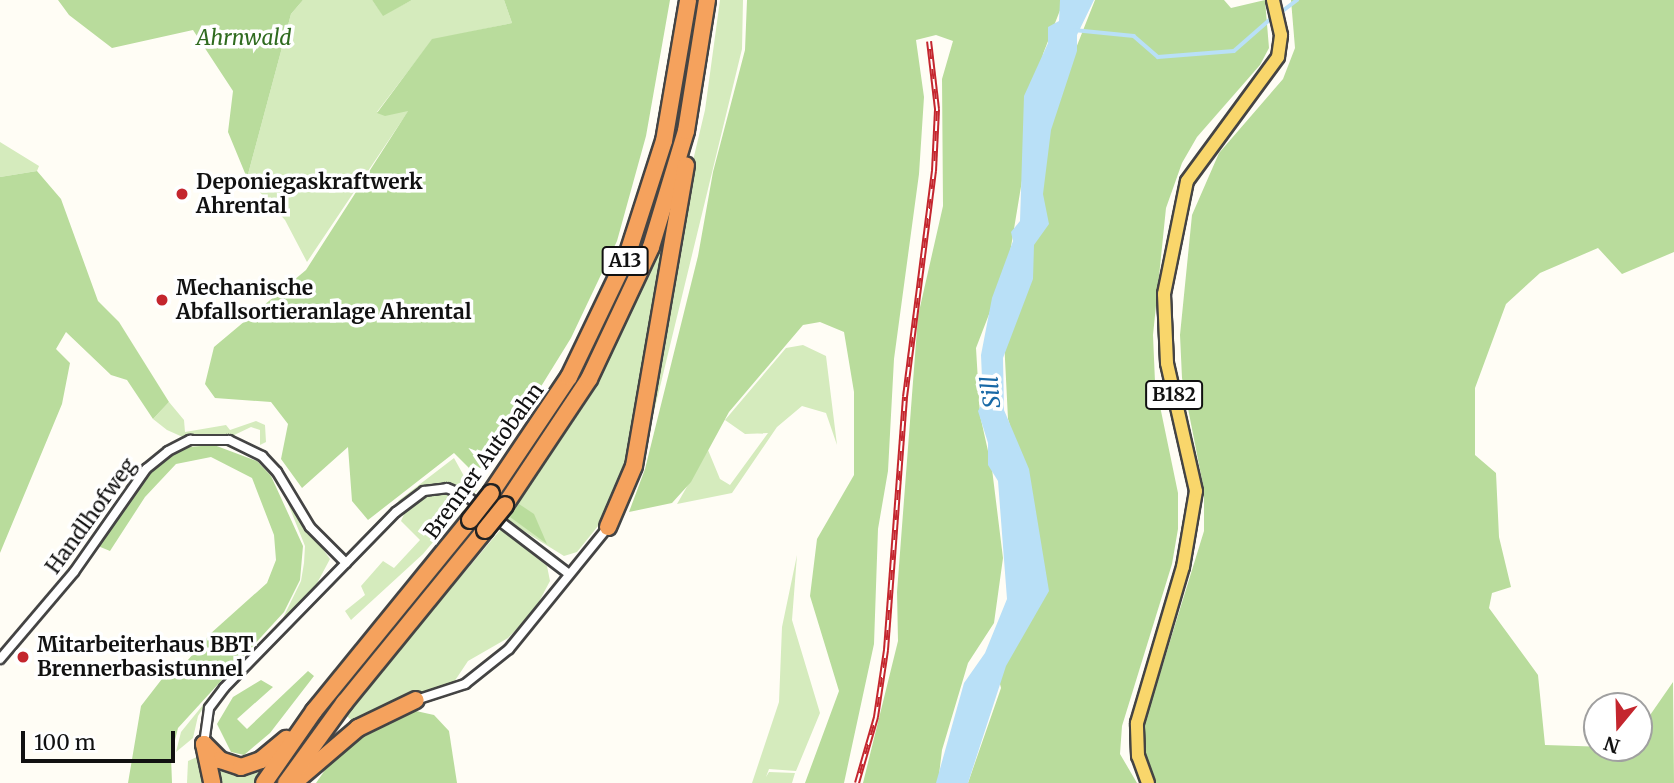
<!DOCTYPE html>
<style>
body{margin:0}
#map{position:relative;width:1674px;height:783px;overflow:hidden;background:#fffdf5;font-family:Merriweather,serif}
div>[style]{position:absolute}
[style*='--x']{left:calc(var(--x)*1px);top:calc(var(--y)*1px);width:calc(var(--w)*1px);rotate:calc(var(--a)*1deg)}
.green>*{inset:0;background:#d5ebbd}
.forest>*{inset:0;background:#b9dc9c}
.water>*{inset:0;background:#b9e0f7}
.stream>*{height:3.5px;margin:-1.75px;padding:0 1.75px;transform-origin:1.75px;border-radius:1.75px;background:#b9e0f7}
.roads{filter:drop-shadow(2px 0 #444) drop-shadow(-2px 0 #444) drop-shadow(0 2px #444) drop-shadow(0 -2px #444)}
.minor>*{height:8px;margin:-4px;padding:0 4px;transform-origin:4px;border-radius:4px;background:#fff}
.primary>*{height:12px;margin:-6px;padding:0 6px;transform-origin:6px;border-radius:6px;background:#f9d66b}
.motorway>*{height:16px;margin:-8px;padding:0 8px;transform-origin:8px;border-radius:8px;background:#f5a25d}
.rail>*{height:6px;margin-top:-3px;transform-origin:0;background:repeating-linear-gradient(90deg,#fff 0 10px,#c4262e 0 20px);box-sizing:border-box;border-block:2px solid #c4262e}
.bridges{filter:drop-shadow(2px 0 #222) drop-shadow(-2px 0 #222) drop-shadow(0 2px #222) drop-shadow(0 -2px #222)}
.motorway-bridge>*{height:16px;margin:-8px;padding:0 8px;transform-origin:8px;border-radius:8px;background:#f5a25d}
.dots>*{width:19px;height:19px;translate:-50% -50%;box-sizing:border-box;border:4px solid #fff;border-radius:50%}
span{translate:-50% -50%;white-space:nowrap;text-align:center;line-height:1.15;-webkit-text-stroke:7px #fff;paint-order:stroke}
.shield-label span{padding:2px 5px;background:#fff;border:2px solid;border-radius:5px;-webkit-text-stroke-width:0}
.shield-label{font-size:19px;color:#111;font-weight:700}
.park-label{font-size:21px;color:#2f6b1f;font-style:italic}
.poi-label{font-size:21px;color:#111;font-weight:700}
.left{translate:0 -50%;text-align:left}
.street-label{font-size:21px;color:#111}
.water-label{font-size:23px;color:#1768a6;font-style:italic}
.north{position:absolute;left:1583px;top:692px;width:70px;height:70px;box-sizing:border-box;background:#fff;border:2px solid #a0a0a0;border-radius:50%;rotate:199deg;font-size:19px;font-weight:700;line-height:28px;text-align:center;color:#111}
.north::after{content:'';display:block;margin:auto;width:24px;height:32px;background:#c4262e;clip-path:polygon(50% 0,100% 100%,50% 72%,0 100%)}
.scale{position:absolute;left:21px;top:731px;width:154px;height:32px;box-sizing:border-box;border:4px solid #111;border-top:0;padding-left:9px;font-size:21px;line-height:24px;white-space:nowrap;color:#111;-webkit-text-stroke:5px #fff;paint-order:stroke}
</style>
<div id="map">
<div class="green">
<div style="clip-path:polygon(303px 0,372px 0,383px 15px,412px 0,504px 0,512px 23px,432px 40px,377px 112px,409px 110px,307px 262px,285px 220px,247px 178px,291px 14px)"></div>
<div style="clip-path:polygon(720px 0,743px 0,742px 49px,634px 494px,622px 515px,611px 510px,577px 552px,564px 556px,506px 520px,580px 411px,611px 355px,675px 199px,686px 190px,705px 110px)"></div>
<div style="clip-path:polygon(0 142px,39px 166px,37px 171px,0 177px)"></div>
<div style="clip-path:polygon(803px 345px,826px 356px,837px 445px,826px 413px,802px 406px,777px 427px,732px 493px,677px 504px,708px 450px,720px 479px,730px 485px,768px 433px,745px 434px,725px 420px,786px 348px)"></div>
<div style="clip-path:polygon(169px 402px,184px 420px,185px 432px,226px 425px,230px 430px,256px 421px,265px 425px,266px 442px,260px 445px,260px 430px,251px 427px,230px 437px,185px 438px,167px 430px,153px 419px)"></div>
<div style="clip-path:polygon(454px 458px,470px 487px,477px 490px,423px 554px,351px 620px,345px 611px,365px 595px,361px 586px,383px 561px,394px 568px,420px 540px,401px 521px,406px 510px,398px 501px)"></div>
<div style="clip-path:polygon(285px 496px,330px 559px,315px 587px,282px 620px,301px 581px,304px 563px,305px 546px)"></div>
<div style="clip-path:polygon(501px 529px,547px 566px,550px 581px,534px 611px,508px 638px,468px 661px,454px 682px,395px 702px,355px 724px,345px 714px)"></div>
<div style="clip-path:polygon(797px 555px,792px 620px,820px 713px,796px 771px,769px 769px,766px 777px,769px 772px,795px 773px,792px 783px,752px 783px,779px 702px,782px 627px)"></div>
<div style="clip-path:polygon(215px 690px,198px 716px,193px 738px,176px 752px,181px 732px)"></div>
<div style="clip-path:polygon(197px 757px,202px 761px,207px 783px,187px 783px,188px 761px)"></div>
<div style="clip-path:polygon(211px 757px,267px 763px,254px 783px,216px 783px)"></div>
</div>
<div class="forest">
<div style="clip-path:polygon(58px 0,303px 0,291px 14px,247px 178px,228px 132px,233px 91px,193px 30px,112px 48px,69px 15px)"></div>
<div style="clip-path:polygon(372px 0,412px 0,383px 16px)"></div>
<div style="clip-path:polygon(504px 0,670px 0,646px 136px,617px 241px,571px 338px,511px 435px,475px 474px,454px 453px,368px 520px,352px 501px,348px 447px,302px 488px,281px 459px,288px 424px,271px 402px,215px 398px,205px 384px,214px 347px,306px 270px,408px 111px,385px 116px,377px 113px,432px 39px,512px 23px)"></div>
<div style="clip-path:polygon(747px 0,1064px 0,1043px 54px,1008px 265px,976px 348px,980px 415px,992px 469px,1003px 558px,994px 623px,968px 663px,942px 750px,938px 783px,863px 783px,898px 641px,897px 592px,918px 316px,943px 206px,942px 79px,953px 41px,936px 35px,916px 40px,924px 97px,919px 174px,894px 359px,888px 471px,878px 529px,874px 644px,844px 783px,805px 783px,839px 691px,810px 596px,817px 539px,854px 475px,854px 392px,844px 332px,820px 322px,803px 325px,729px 412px,691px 482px,672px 503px,629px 512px,645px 469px,698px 256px,713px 172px,745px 50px)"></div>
<div style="clip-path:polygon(1095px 0,1224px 0,1231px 8px,1265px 0,1269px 48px,1260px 65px,1197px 137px,1182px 163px,1166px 208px,1153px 335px,1155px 382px,1178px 493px,1178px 529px,1172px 564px,1122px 726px,1120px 754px,1137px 783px,968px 783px,1001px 688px,997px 672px,1036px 567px,1029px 487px,1008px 419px,1004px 339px,1050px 114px)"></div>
<div style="clip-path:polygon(1291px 0,1674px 0,1674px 252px,1622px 274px,1598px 248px,1540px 273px,1506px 304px,1475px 388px,1475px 455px,1496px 473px,1499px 537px,1511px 587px,1492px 593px,1489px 608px,1538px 675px,1545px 745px,1639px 748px,1639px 731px,1673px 682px,1674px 783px,1156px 783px,1142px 744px,1143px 729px,1204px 531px,1204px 490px,1182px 378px,1180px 335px,1192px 215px,1219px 153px,1283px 79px,1295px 48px)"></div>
<div style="clip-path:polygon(37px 171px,61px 199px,98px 301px,119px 322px,169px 402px,153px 419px,127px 380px,111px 375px,66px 332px,56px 349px,70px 363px,62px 404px,0 553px,0 177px)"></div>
<div style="clip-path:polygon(214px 445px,257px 461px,271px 476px,303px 546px,300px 580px,284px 612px,178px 728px,171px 756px,172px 783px,128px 783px,141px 706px,165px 675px,176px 674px,210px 634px,267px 583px,276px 560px,274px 535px,252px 478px,211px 457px,176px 464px,145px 497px,110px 551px,98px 546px,151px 471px,167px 457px,188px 447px)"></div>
<div style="clip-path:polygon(519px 504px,534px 514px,547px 544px,510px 517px)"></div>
<div style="clip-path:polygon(308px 671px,314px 676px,270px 733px,244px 755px,231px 752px,217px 724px,233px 697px,261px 680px,273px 687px,237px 719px,247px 729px)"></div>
<div style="clip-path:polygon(407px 709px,434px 715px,449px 731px,457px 783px,316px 783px,348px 737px)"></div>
</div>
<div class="water">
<div style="clip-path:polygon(1060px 0,1094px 0,1077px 35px,1077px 51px,1051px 130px,1043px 194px,1049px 224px,1034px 245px,1033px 279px,1003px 358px,1004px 410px,1029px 469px,1049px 591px,1006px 666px,968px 783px,936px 783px,964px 683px,985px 653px,1007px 599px,998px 481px,988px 465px,988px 443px,978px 411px,983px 402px,981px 355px,992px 298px,1013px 241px,1011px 232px,1020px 221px,1024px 96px,1048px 43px,1048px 27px,1059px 21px)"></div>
</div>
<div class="stream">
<div style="--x:1280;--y:13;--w:21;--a:-37"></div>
<div style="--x:1074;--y:30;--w:60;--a:5.7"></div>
<div style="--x:1134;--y:36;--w:32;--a:41"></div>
<div style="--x:1158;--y:57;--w:76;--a:-4.5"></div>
<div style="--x:1234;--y:51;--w:52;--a:-41.1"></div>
</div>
<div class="roads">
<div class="minor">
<div style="--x:0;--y:659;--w:114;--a:-49.6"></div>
<div style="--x:74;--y:572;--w:126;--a:-55"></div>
<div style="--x:146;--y:469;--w:28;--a:-39"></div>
<div style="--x:168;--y:451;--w:25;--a:-27"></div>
<div style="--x:190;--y:440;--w:39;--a:0"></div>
<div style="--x:229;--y:440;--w:37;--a:26"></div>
<div style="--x:262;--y:456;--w:22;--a:47"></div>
<div style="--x:277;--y:472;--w:64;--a:59"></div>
<div style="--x:310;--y:527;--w:51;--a:45"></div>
<div style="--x:416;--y:700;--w:52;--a:-18.1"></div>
<div style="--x:465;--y:684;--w:56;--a:-38.5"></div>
<div style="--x:509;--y:649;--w:157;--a:-50.9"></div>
<div style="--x:204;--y:744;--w:36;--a:-82"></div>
<div style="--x:209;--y:708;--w:25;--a:-53"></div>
<div style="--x:224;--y:688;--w:246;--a:-45.7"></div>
<div style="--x:396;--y:512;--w:35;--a:-37"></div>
<div style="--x:424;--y:491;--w:23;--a:-7"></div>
<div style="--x:447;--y:488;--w:23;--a:23"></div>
<div style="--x:468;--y:497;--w:127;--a:37.3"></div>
</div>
<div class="primary">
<div style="--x:1148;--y:783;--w:29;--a:-110"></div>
<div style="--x:1138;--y:756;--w:33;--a:-92"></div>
<div style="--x:1137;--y:723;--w:163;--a:-73.6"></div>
<div style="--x:1183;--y:567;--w:77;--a:-80.3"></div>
<div style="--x:1196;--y:491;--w:131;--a:-102.8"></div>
<div style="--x:1167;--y:363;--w:69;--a:-92.5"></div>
<div style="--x:1164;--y:294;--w:115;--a:-78.5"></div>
<div style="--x:1187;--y:181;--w:154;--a:-53.7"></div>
<div style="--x:1278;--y:57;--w:22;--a:-82"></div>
<div style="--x:1281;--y:35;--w:36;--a:-103"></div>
</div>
<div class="motorway">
<div style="--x:491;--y:493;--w:140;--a:-56.1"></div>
<div style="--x:569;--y:377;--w:134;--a:-64.4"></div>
<div style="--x:627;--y:256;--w:121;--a:-72.2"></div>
<div style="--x:664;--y:141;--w:143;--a:-80.3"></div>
<div style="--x:505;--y:505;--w:151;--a:-56.3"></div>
<div style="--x:589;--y:379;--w:146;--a:-64.8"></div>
<div style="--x:651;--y:247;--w:121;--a:-73.2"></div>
<div style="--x:686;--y:131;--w:133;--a:-80.9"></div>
<div style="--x:608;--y:527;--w:66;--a:-66.9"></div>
<div style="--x:634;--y:466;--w:305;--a:-80.2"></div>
<div style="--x:204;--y:744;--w:23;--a:45"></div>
<div style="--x:220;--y:760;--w:22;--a:18"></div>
<div style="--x:241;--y:767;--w:21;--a:-19"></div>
<div style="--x:261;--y:760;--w:33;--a:-40"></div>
<div style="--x:204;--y:744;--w:40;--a:78"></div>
<div style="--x:296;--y:781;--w:82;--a:-40.5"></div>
<div style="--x:358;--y:728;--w:64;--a:-25.8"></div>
<div style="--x:264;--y:783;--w:88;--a:-55.2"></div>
<div style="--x:314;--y:711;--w:247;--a:-50.8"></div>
<div style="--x:286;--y:783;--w:99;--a:-54.1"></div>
<div style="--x:344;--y:703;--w:223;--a:-50.8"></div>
</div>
</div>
<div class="rail">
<div style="--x:857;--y:783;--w:69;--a:-73.9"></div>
<div style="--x:876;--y:717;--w:68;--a:-81.5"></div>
<div style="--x:886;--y:650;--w:254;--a:-85.7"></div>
<div style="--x:905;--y:397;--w:228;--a:-82.7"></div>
<div style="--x:934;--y:171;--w:62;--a:-87.2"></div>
<div style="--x:937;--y:109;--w:68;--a:-96.7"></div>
</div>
<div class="bridges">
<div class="motorway-bridge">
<div style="--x:470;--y:520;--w:34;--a:-52"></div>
<div style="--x:485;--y:530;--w:32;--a:-51"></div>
</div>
</div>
<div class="dots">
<div style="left:182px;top:194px;background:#c4262e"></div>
<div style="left:162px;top:300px;background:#c4262e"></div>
<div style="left:23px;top:657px;background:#c4262e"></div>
</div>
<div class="shield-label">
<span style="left:625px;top:261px">A13</span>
<span style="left:1174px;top:395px">B182</span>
</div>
<div class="park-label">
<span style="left:244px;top:38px">Ahrnwald</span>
</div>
<div class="poi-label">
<span class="left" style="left:196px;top:194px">Deponiegaskraftwerk<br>Ahrental</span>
<span class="left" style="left:176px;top:300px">Mechanische<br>Abfallsortieranlage Ahrental</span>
<span class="left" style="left:37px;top:657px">Mitarbeiterhaus BBT<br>Brennerbasistunnel</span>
</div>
<div class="street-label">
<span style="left:484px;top:461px;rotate:-54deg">Brenner Autobahn</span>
<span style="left:91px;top:516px;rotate:-54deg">Handlhofweg</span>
</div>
<div class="water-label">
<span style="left:991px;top:392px;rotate:-95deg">Sill</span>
</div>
<div class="north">N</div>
<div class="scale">100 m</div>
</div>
